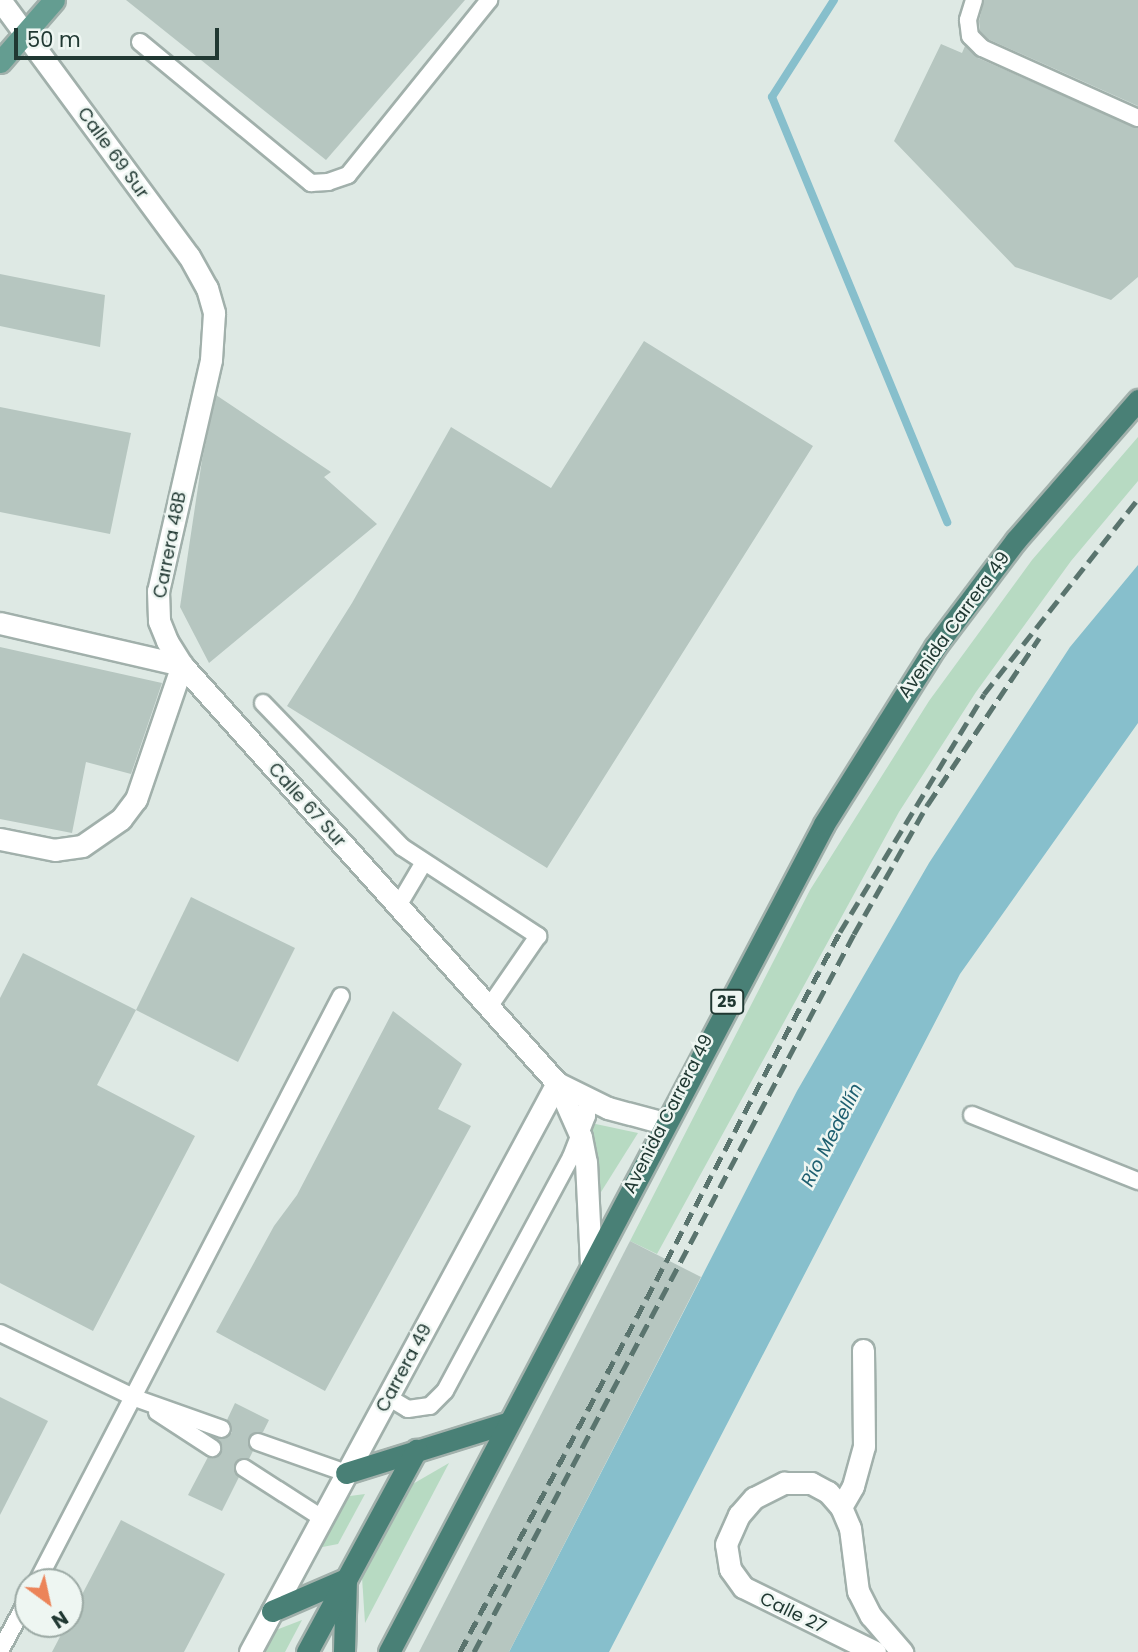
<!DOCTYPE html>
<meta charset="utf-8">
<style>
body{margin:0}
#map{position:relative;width:1138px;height:1652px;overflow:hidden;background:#dee9e4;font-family:Poppins,sans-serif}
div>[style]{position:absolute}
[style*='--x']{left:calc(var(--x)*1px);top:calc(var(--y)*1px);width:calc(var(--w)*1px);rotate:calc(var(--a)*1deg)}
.green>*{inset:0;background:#b7dac2}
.water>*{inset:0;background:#87bfcc}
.stream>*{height:8px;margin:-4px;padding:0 4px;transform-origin:4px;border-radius:4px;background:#87bfcc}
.building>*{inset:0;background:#b6c6c0}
.roads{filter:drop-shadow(2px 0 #a1b0ab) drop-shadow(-2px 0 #a1b0ab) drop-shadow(0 2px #a1b0ab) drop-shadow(0 -2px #a1b0ab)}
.service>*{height:16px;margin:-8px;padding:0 8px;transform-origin:8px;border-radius:8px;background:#fff}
.minor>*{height:21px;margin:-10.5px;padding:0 10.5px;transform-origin:10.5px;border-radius:10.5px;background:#fff}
.tertiary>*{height:21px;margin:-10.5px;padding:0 10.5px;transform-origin:10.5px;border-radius:10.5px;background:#fff}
.primary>*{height:21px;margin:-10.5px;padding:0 10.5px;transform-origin:10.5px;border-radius:10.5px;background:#649d91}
.trunk>*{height:21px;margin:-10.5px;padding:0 10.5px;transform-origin:10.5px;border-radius:10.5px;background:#498076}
.rail>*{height:5px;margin-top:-2.5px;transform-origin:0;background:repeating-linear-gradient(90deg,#5a746e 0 14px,transparent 0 21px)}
span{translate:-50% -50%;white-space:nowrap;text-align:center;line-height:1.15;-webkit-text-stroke:5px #eef6f2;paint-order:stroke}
.shield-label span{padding:2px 5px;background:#eef6f2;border:2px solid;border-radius:5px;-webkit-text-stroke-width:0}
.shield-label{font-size:16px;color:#203832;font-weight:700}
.street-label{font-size:18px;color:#203832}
.water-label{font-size:19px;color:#1e5f70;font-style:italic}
.north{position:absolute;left:14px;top:1568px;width:70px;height:70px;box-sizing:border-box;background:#eef6f2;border:2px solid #9caaa5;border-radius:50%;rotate:147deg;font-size:19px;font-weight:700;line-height:28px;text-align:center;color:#203832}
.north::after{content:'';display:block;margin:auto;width:24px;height:32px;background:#ec8459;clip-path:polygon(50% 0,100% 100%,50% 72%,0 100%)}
.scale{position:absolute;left:14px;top:28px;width:205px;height:32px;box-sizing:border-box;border:4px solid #203832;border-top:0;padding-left:9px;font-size:21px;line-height:24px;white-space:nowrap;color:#203832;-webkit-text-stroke:5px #eef6f2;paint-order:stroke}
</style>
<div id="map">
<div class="green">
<div style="clip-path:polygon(1138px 437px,1138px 481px,1071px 561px,976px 692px,899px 812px,657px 1254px,630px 1241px,810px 890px,929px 701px,1032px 560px)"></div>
<div style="clip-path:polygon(591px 1123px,638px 1133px,596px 1200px)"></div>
<div style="clip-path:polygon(449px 1463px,365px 1623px,362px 1577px,411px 1485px)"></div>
<div style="clip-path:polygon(365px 1494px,338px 1544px,307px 1550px,335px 1498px)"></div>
<div style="clip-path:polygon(302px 1620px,285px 1652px,254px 1652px,263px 1635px)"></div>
</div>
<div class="water">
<div style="clip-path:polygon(1138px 565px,1138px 723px,960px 974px,609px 1652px,509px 1652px,797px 1091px,929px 863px,1070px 647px)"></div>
</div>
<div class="stream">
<div style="--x:834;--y:0;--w:115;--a:122.6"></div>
<div style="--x:772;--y:97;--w:460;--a:67.6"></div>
</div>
<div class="building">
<div style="clip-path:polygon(126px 0,465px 0,326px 160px)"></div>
<div style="clip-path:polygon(984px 0,1138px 0,1138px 106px,988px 39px,980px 31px,979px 21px)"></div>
<div style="clip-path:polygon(941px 44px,962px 53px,965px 46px,978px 58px,1138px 128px,1138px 277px,1111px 300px,1015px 267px,894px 141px)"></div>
<div style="clip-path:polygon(0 274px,105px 295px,100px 347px,0 326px)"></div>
<div style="clip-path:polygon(644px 341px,813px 446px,547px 868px,287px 706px,352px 603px,451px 427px,551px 488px)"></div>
<div style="clip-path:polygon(216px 395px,331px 472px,324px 477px,377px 524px,209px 663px,180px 607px,202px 460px)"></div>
<div style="clip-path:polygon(0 407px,131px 433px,110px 534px,0 512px)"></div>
<div style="clip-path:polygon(0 647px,162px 683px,131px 774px,86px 762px,72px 833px,0 819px)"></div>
<div style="clip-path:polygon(191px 897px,295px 948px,238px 1062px,136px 1010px)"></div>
<div style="clip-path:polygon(23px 953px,136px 1010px,97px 1085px,195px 1136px,93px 1331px,0 1283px,0 998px)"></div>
<div style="clip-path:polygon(393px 1011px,462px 1064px,438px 1109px,471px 1126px,325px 1391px,216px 1332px,274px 1226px,297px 1195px)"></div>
<div style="clip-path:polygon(630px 1241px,701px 1277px,509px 1652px,419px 1652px)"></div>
<div style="clip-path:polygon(0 1397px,48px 1421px,0 1515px)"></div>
<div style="clip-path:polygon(235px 1403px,269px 1420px,263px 1432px,248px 1438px,253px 1451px,249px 1459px,235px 1463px,239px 1477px,222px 1511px,188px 1495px,208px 1457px,221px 1453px,217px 1438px,232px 1433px,227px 1420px)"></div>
<div style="clip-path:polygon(121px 1520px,225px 1574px,184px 1652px,52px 1652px)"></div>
</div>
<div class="roads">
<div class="service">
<div style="--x:974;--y:0;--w:21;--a:107"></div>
<div style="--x:968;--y:20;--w:16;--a:83"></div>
<div style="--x:970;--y:36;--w:17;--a:45"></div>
<div style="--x:982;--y:48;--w:171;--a:24.2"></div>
<div style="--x:140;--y:42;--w:222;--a:39.5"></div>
<div style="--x:311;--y:183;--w:17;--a:-3"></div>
<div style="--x:328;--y:182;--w:21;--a:-19"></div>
<div style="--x:348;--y:175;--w:225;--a:-51.1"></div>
<div style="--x:263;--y:703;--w:200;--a:46"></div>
<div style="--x:402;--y:847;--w:163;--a:33.2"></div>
<div style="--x:538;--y:936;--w:86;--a:124.6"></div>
<div style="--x:398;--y:906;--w:51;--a:-59.4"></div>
<div style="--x:972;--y:1115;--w:179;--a:21.7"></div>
<div style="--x:0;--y:1333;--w:150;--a:25.7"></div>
<div style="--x:135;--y:1398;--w:92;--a:19.6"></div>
<div style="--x:388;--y:1397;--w:23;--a:31"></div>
<div style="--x:408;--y:1409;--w:22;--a:-8"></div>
<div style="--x:430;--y:1406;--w:21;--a:-45"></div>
<div style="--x:445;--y:1391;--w:266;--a:-61.7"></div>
<div style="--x:571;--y:1157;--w:44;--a:-68.7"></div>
<div style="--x:587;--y:1116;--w:17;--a:-90"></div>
<div style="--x:157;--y:1412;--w:66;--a:33.2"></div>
<div style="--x:258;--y:1442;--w:93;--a:19.4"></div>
<div style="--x:244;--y:1468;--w:93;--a:32.7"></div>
<div style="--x:37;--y:1582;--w:660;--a:-62.58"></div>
<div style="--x:0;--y:1651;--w:59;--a:-61.7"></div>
</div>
<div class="minor">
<div style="--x:0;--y:623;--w:187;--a:13"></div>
<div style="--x:182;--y:665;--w:142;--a:108.9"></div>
<div style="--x:136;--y:799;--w:25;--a:127"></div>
<div style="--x:121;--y:819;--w:47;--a:145.3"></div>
<div style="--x:82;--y:846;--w:27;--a:172"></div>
<div style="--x:55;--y:850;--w:56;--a:-168.7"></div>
<div style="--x:841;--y:1507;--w:24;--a:-60"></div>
<div style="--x:853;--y:1486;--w:41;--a:-74.6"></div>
<div style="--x:864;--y:1446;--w:96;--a:-90.6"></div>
<div style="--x:250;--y:1652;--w:647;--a:-61.65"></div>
<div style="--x:875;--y:1652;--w:147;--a:-153.8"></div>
<div style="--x:743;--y:1587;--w:22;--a:-126"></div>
<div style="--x:730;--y:1569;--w:25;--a:-99"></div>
<div style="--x:726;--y:1544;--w:32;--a:-66"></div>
<div style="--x:739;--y:1515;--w:23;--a:-49"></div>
<div style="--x:754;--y:1498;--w:34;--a:-27"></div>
<div style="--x:784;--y:1483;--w:27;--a:0"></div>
<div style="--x:811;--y:1483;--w:19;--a:28"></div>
<div style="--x:828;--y:1492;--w:20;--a:49"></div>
<div style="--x:841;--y:1507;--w:23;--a:67"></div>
<div style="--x:850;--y:1528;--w:64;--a:82.8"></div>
<div style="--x:858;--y:1591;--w:28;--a:63"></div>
<div style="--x:871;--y:1616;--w:48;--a:49.3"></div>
</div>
<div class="tertiary">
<div style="--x:0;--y:0;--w:318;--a:53.6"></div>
<div style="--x:189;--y:256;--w:37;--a:61"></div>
<div style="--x:207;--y:288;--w:26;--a:74"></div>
<div style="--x:214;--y:313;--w:47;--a:93.7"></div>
<div style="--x:211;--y:360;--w:237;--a:102.9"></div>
<div style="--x:158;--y:591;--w:30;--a:88"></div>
<div style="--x:159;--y:621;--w:22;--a:68"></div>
<div style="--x:167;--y:641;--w:28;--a:58"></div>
<div style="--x:182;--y:665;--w:562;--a:48.1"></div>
<div style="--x:557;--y:1083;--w:59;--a:66"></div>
<div style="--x:581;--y:1137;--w:25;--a:79"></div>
<div style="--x:586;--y:1162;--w:102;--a:87.2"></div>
<div style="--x:557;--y:1083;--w:57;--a:26.1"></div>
<div style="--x:608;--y:1108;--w:58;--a:15"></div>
</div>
<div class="primary">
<div style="--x:0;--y:62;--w:82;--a:-48.9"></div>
</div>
<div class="trunk">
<div style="--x:346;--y:1473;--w:169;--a:-17.3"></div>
<div style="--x:272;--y:1611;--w:81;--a:-23.4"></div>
<div style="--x:346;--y:1579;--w:73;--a:91.6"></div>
<div style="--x:307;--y:1652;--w:230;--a:-61.6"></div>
<div style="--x:389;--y:1652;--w:935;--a:-62.28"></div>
<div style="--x:824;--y:824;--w:209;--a:-57.9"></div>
<div style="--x:935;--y:647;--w:134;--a:-52.9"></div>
<div style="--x:1016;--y:540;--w:186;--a:-48.9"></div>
</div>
</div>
<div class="rail">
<div style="--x:460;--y:1652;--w:814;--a:-62.18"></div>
<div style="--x:840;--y:932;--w:278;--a:-58.8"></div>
<div style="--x:984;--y:694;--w:248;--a:-51.7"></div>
<div style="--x:474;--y:1652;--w:812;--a:-62.11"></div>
<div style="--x:854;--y:934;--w:150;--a:-60.4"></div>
<div style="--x:928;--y:804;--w:200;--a:-56.2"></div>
</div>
<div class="shield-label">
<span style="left:727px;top:1002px">25</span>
</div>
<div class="street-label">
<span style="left:113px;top:153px;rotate:54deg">Calle 69 Sur</span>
<span style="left:170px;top:545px;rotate:-79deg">Carrera 48B</span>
<span style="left:954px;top:625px;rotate:-54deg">Avenida Carrera 49</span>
<span style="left:307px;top:805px;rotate:48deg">Calle 67 Sur</span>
<span style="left:668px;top:1114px;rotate:-63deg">Avenida Carrera 49</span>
<span style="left:404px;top:1368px;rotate:-62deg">Carrera 49</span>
<span style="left:793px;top:1613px;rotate:26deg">Calle 27</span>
</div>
<div class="water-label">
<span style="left:832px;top:1135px;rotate:-63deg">Río Medellín</span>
</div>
<div class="north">N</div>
<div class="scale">50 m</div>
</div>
